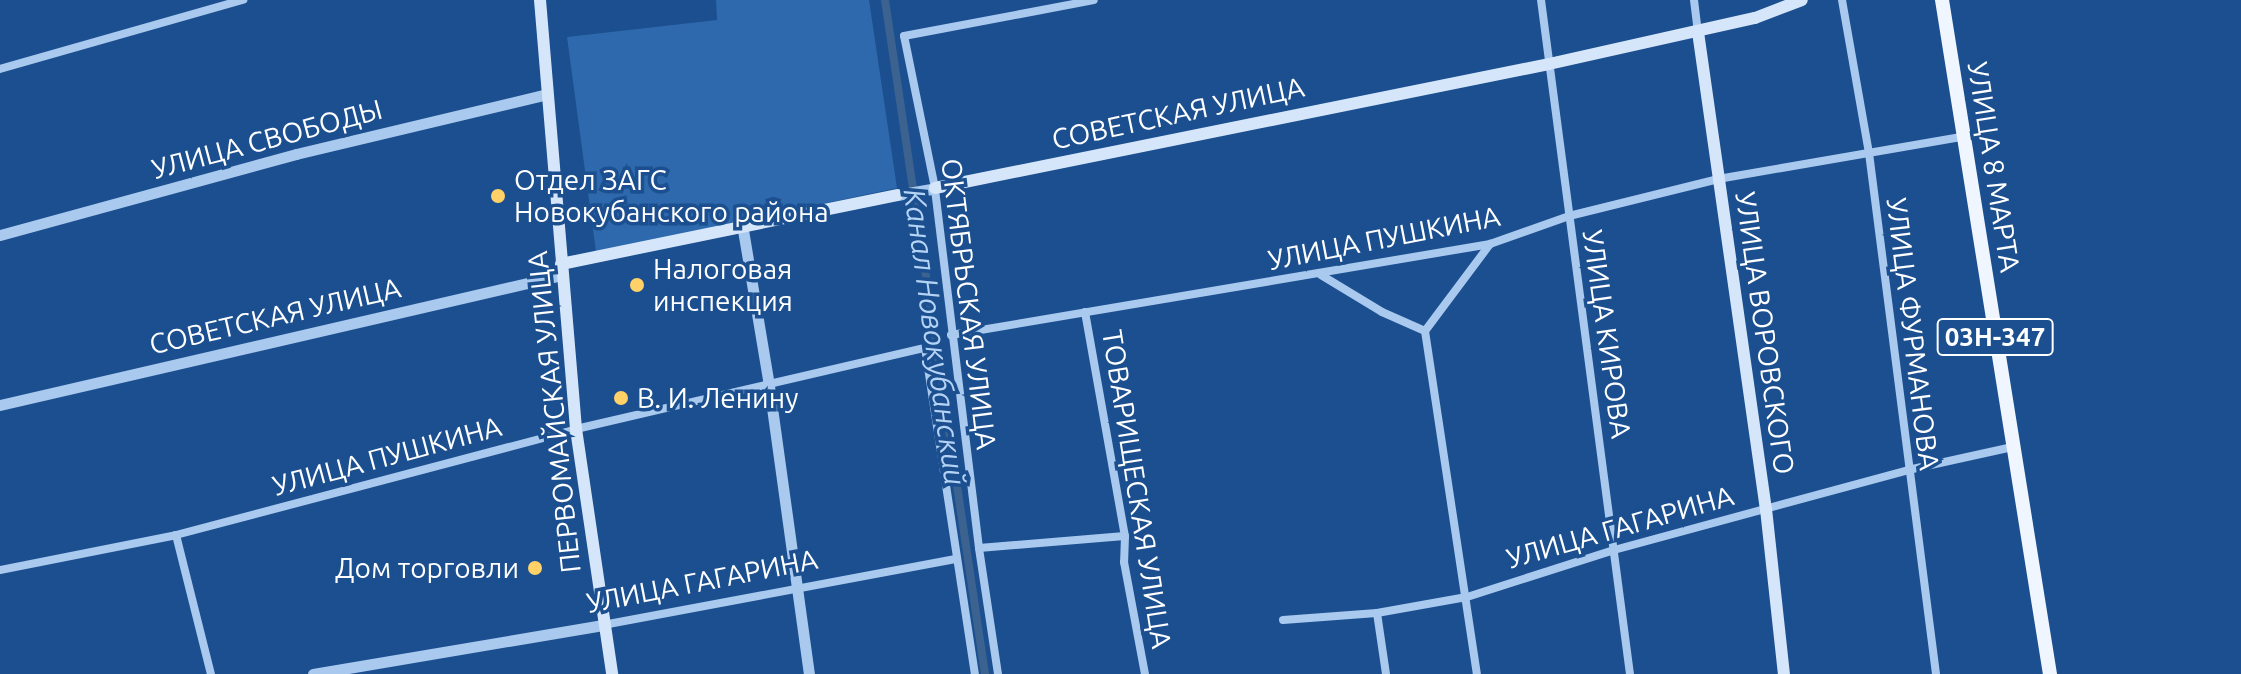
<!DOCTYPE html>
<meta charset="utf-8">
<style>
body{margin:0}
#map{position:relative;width:2241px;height:674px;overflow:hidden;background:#1b4f8f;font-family:Ubuntu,sans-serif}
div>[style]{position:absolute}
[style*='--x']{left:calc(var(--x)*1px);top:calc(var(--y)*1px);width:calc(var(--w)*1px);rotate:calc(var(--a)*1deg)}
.green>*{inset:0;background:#2e69ad}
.canal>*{height:8px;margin:-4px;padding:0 4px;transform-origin:4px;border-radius:4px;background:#3c6290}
.minor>*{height:8px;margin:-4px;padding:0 4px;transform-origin:4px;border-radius:4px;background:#a9c9ee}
.tertiary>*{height:11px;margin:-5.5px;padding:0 5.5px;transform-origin:5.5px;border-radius:5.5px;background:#a9c9ee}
.secondary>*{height:12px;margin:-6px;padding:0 6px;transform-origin:6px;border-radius:6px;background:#d6e6fa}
.primary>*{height:14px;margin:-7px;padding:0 7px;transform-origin:7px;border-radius:7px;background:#f0f6ff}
.dots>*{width:22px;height:22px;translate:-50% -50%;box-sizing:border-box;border:4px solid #1b4f8f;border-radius:50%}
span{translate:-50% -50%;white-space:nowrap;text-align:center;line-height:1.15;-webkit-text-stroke:7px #1b4f8f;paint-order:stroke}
.shield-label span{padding:2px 6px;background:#1b4f8f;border:2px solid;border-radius:6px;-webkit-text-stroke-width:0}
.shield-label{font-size:26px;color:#fff;font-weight:700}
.street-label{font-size:28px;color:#fff}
.poi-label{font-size:28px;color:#fff}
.left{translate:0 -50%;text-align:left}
.right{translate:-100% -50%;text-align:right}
.water-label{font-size:30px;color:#b5d3f5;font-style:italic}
</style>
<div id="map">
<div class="green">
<div style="clip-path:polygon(716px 0,869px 0,897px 188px,596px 252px,567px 37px,717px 20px)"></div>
</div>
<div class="canal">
<div style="--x:885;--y:0;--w:681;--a:81.56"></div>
</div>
<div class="minor">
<div style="--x:1541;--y:0;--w:680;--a:82.48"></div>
<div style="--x:1694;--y:0;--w:32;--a:83"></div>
<div style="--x:1842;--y:0;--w:155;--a:80"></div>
<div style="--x:1869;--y:153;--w:525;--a:82.67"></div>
<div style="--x:0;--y:69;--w:253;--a:-15.9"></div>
<div style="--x:1321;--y:275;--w:71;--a:31.2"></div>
<div style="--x:1382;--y:312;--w:47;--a:23.8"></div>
<div style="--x:1425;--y:331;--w:347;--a:81.4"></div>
<div style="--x:1085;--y:312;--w:228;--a:79.9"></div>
<div style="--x:1125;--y:536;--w:26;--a:92"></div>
<div style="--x:1124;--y:562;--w:114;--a:79.4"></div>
<div style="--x:1425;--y:331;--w:109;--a:-53.2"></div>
<div style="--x:951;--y:335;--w:547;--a:-9.58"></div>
<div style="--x:1490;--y:244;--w:84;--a:-19.5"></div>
<div style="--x:1569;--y:216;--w:154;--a:-13.9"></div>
<div style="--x:1718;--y:179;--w:248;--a:-9.8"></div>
<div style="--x:176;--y:535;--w:143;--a:75.9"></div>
<div style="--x:979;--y:548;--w:146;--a:-4.7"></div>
<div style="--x:0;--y:570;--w:179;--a:-11.2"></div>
<div style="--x:176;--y:535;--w:414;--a:-14.8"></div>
<div style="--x:576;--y:429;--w:358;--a:-13.1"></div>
<div style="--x:925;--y:348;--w:330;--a:81.3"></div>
<div style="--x:1377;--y:613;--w:62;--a:81.6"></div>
<div style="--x:1283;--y:620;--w:94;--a:-4.3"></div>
<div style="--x:1377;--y:613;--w:91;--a:-10.1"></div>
<div style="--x:1467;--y:597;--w:154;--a:-17.7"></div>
<div style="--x:1614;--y:550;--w:305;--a:-15.2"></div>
<div style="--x:1908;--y:470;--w:107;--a:-12.4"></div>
<div style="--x:603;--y:625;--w:360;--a:-10.6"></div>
<div style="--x:998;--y:674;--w:127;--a:-98.6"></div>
<div style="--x:979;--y:548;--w:363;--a:-97"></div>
<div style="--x:935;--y:188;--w:155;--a:-101.5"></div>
<div style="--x:904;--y:36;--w:193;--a:-10.7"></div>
</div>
<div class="tertiary">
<div style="--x:897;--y:195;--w:39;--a:-10"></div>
<div style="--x:742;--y:224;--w:164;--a:80.5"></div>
<div style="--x:769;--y:386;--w:291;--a:82.1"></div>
<div style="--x:0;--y:235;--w:307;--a:-15.3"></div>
<div style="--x:296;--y:154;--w:258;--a:-13.4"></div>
<div style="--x:0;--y:405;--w:577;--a:-13.02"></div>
<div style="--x:313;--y:674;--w:294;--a:-9.6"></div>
</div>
<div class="secondary">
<div style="--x:540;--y:0;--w:431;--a:85.2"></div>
<div style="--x:576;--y:429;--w:248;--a:81.6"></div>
<div style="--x:1698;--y:32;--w:482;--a:81.9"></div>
<div style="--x:1766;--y:509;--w:166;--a:83.8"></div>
<div style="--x:935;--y:188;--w:626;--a:-11.42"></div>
<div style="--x:1549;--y:64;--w:211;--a:-12.6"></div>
<div style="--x:1755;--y:18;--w:50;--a:-21"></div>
<div style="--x:561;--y:264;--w:343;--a:-11.6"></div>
</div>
<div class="primary">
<div style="--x:1942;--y:0;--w:683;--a:80.9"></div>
</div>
<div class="dots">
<div style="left:498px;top:196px;background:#ffd166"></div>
<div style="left:637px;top:285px;background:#ffd166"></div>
<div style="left:621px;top:398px;background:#ffd166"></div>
<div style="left:535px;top:568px;background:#ffd166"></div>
</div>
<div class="shield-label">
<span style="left:1995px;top:337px">03Н-347</span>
</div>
<div class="street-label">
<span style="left:1178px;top:113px;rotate:-12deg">СОВЕТСКАЯ УЛИЦА</span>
<span style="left:267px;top:139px;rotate:-15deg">УЛИЦА СВОБОДЫ</span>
<span style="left:1994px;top:167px;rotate:81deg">УЛИЦА 8 МАРТА</span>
<span style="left:1384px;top:238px;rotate:-11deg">УЛИЦА ПУШКИНА</span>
<span style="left:969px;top:304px;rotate:83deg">ОКТЯБРЬСКАЯ УЛИЦА</span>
<span style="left:275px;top:316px;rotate:-13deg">СОВЕТСКАЯ УЛИЦА</span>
<span style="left:1765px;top:333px;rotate:82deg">УЛИЦА ВОРОВСКОГО</span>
<span style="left:1607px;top:334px;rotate:82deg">УЛИЦА КИРОВА</span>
<span style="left:1913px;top:334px;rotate:83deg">УЛИЦА ФУРМАНОВА</span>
<span style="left:554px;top:412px;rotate:-96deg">ПЕРВОМАЙСКАЯ УЛИЦА</span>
<span style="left:387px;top:456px;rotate:-15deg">УЛИЦА ПУШКИНА</span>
<span style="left:1137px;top:489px;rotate:81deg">ТОВАРИЩЕСКАЯ УЛИЦА</span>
<span style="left:1620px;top:527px;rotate:-16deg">УЛИЦА ГАГАРИНА</span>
<span style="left:702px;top:581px;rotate:-11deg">УЛИЦА ГАГАРИНА</span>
</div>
<div class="poi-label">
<span class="left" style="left:514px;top:196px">Отдел ЗАГС<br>Новокубанского района</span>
<span class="left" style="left:653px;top:285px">Налоговая<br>инспекция</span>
<span class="left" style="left:637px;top:398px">В. И. Ленину</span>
<span class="right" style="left:519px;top:568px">Дом торговли</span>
</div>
<div class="water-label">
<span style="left:935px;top:337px;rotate:82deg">Канал Новокубанский</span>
</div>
</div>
